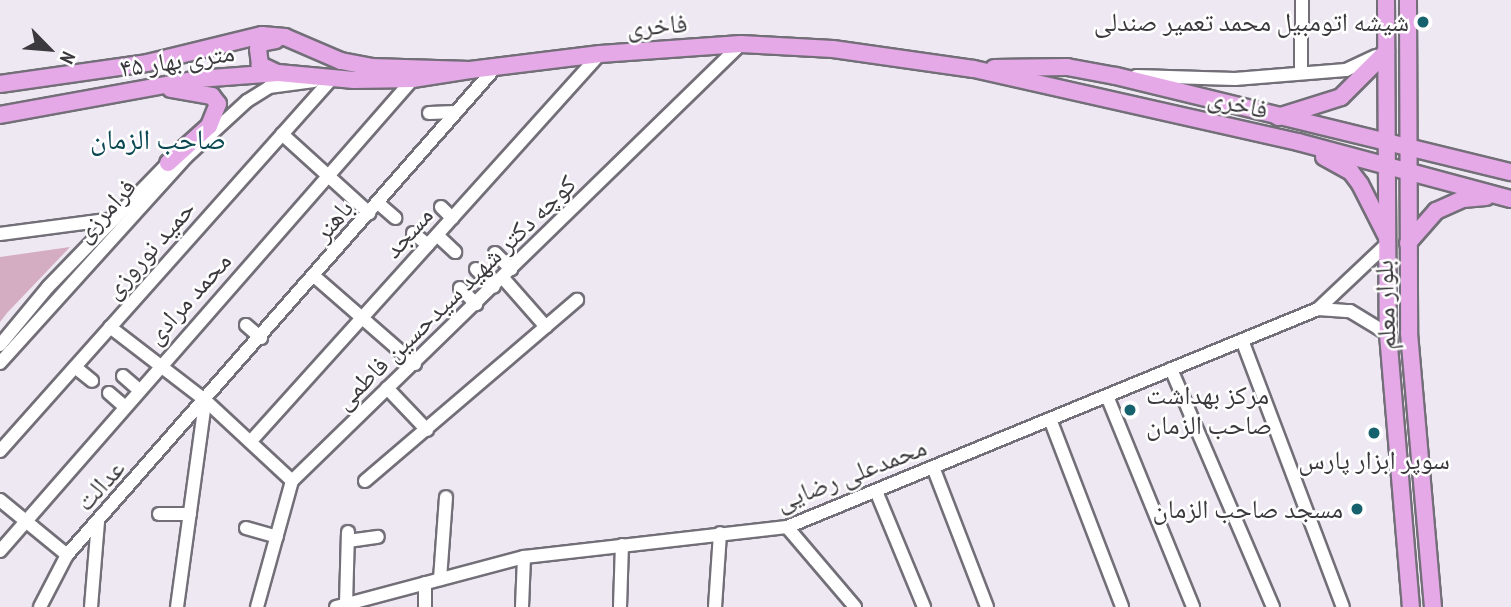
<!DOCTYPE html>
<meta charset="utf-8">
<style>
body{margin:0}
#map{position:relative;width:1511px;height:607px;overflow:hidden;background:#ede8f2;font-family:"PT Sans Narrow","Noto Naskh Arabic",sans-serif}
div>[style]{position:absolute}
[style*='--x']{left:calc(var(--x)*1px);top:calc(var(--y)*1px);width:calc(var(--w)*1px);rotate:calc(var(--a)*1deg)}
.green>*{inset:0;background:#d5adc2}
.roads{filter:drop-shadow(2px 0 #736f78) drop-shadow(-2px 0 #736f78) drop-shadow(0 2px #736f78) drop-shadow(0 -2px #736f78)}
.minor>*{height:12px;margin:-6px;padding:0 6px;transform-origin:6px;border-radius:6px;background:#fff}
.major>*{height:16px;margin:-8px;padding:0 8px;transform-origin:8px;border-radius:8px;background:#e5a9e7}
.dots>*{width:19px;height:19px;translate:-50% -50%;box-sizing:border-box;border:4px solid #fff;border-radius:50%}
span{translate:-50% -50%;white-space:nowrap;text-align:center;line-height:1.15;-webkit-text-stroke:5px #fff;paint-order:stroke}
.poi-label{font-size:26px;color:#3b393d}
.right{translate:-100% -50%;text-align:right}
.left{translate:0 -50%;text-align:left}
.street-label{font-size:26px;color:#3b393d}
.neighbourhood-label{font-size:28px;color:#0b4852}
.north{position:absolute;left:14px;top:14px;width:70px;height:70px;-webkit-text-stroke:5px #fff;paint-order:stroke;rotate:115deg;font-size:19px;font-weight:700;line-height:28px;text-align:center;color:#3b393d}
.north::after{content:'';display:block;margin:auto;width:24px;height:32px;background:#3b393d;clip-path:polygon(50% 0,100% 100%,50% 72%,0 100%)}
</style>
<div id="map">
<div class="green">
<div style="clip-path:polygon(70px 247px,7px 313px,0 322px,0 257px)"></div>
</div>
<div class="roads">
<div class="minor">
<div style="--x:1301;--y:71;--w:71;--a:-89.2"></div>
<div style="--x:1136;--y:76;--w:99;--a:1.7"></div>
<div style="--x:1235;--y:79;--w:111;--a:-4.6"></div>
<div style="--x:1346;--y:70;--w:33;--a:-25"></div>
<div style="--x:429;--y:113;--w:27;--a:-2"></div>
<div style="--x:282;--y:134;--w:118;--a:42.2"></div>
<div style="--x:378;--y:203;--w:23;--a:41"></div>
<div style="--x:441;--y:207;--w:16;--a:45"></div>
<div style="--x:413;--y:233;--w:19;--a:39"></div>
<div style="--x:0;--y:234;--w:115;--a:-7.5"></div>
<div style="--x:437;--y:235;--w:25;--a:43"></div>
<div style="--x:495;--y:253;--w:23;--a:45"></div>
<div style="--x:476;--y:269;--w:25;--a:45"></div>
<div style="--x:314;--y:276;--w:134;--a:41.1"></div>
<div style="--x:503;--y:278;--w:65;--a:48.7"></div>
<div style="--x:460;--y:288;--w:23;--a:45"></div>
<div style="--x:1318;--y:309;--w:32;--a:4"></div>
<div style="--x:1350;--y:311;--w:44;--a:31.2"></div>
<div style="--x:246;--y:325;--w:20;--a:41"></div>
<div style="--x:110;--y:327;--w:121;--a:37.6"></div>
<div style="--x:206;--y:401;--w:117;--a:42.9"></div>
<div style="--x:1242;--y:340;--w:285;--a:69.3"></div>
<div style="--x:0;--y:345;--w:75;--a:-50.4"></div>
<div style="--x:48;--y:287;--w:173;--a:-45.9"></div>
<div style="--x:0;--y:363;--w:278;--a:-47.9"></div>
<div style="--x:186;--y:157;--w:83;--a:-42.6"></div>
<div style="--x:247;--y:101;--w:26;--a:-32"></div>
<div style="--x:269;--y:87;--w:45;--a:-7.6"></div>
<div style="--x:75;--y:367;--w:22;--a:39"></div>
<div style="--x:1171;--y:369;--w:259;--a:66.8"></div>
<div style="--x:123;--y:376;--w:20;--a:41"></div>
<div style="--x:387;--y:388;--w:58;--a:46.4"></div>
<div style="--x:109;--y:393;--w:20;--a:41"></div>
<div style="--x:1107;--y:396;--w:228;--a:67.8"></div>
<div style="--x:1050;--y:419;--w:201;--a:69"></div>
<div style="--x:251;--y:441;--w:521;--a:-47.96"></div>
<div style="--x:0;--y:451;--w:499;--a:-48.3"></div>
<div style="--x:933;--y:467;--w:150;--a:68.9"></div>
<div style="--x:365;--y:481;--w:279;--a:-40.5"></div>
<div style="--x:876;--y:491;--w:126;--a:67.5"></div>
<div style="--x:0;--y:500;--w:87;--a:39.4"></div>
<div style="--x:159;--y:514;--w:31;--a:0"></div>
<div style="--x:787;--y:527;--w:105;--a:49.6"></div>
<div style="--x:246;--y:528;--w:32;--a:16"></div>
<div style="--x:348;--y:541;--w:30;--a:-8"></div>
<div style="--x:0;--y:551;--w:627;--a:-48.81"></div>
<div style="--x:440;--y:579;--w:82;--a:-85.8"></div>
<div style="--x:346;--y:604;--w:72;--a:-88.4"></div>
<div style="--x:40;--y:607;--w:59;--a:-62.6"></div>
<div style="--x:67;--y:555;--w:648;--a:-48.69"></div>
<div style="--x:91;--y:607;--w:85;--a:-85.3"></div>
<div style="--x:177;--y:607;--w:207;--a:-82.2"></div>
<div style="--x:257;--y:607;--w:131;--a:-74.5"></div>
<div style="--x:292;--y:481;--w:627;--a:-44.22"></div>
<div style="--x:336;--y:607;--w:195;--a:-14.9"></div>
<div style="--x:524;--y:557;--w:265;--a:-6.5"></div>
<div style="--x:787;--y:527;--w:574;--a:-22.32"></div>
<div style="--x:1318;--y:309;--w:95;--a:-43.3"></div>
<div style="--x:425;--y:607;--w:24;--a:-90"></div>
<div style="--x:522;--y:607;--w:50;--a:-87.7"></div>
<div style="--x:620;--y:607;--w:62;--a:-88.2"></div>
<div style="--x:715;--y:607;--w:74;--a:-86.1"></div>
</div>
<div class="major">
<div style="--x:1386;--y:0;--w:334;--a:89.7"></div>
<div style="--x:1388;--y:334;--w:274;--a:85.2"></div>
<div style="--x:1408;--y:0;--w:333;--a:89.8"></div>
<div style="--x:1409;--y:333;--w:275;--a:85"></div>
<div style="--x:994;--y:68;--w:73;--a:-0.8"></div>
<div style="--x:1067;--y:67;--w:50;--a:10.4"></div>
<div style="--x:1116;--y:76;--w:406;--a:13.7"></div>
<div style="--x:470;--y:70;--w:131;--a:-7"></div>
<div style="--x:600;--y:54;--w:141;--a:-4.1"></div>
<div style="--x:741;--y:44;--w:92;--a:3.1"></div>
<div style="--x:833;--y:49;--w:142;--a:8.1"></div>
<div style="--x:974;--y:69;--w:332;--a:12.7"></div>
<div style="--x:1298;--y:142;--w:220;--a:15"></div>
<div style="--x:275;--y:72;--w:17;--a:-155"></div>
<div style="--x:260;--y:65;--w:16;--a:-97"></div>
<div style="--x:258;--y:49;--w:7;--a:-63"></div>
<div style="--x:261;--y:43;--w:15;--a:-11"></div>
<div style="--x:0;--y:84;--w:148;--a:-8.1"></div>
<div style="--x:147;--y:63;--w:118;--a:-13.7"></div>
<div style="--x:262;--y:35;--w:23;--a:5"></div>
<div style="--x:285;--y:37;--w:61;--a:23.2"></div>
<div style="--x:341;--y:61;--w:31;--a:11"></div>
<div style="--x:371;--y:67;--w:99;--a:1.7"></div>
<div style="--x:470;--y:70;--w:58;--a:171"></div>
<div style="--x:413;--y:79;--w:59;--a:179"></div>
<div style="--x:354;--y:80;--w:76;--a:-174.7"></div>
<div style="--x:278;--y:73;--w:80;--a:175.7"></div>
<div style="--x:198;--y:79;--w:201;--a:169.7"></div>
<div style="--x:1278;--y:117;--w:66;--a:-17.6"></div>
<div style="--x:1341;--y:97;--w:64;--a:-45"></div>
<div style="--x:1324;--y:157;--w:31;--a:29"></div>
<div style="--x:1351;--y:172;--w:15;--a:53"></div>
<div style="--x:1360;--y:184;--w:57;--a:63"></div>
<div style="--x:168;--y:163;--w:55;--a:-42.1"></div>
<div style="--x:209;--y:126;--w:24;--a:-68"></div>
<div style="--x:218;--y:104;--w:10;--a:-127"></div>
<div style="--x:212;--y:96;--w:42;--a:-170.3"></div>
<div style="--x:1408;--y:243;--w:43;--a:-48.8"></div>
<div style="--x:1436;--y:211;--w:30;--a:-24"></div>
<div style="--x:1463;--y:199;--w:23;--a:-5"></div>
</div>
</div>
<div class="dots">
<div style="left:1423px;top:22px;background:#16616e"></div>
<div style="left:1130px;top:410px;background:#16616e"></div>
<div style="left:1374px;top:433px;background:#16616e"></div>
<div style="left:1357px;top:509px;background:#16616e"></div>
</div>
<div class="poi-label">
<span class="right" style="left:1409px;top:22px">شیشه اتومبیل محمد تعمیر صندلی</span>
<span class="left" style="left:1146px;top:410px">مرکز بهداشت<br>صاحب الزمان</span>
<span style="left:1374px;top:460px">سوپر ابزار پارس</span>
<span class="right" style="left:1343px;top:509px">مسجد صاحب الزمان</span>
</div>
<div class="street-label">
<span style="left:657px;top:25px;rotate:-4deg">فاخری</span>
<span style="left:177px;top:60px;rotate:-8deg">۴۵ متری بهار</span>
<span style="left:1238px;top:103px;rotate:13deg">فاخری</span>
<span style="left:105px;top:210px;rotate:-47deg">فرامرزی</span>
<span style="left:333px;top:220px;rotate:-49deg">باهنر</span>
<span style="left:408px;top:232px;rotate:-48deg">مسجد</span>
<span style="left:149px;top:249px;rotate:-48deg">حمید نوروزی</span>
<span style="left:455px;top:292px;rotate:-44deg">کوچه دکتر شهید سیدحسین فاطمی</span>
<span style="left:188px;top:298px;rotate:-48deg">محمد مرادی</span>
<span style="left:1385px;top:305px;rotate:-92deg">بلوار معلم</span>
<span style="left:851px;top:474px;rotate:-21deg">محمدعلی رضایی</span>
<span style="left:100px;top:485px;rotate:-48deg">عدالت</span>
</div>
<div class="neighbourhood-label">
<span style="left:158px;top:139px">صاحب الزمان</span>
</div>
<div class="north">N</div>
</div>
